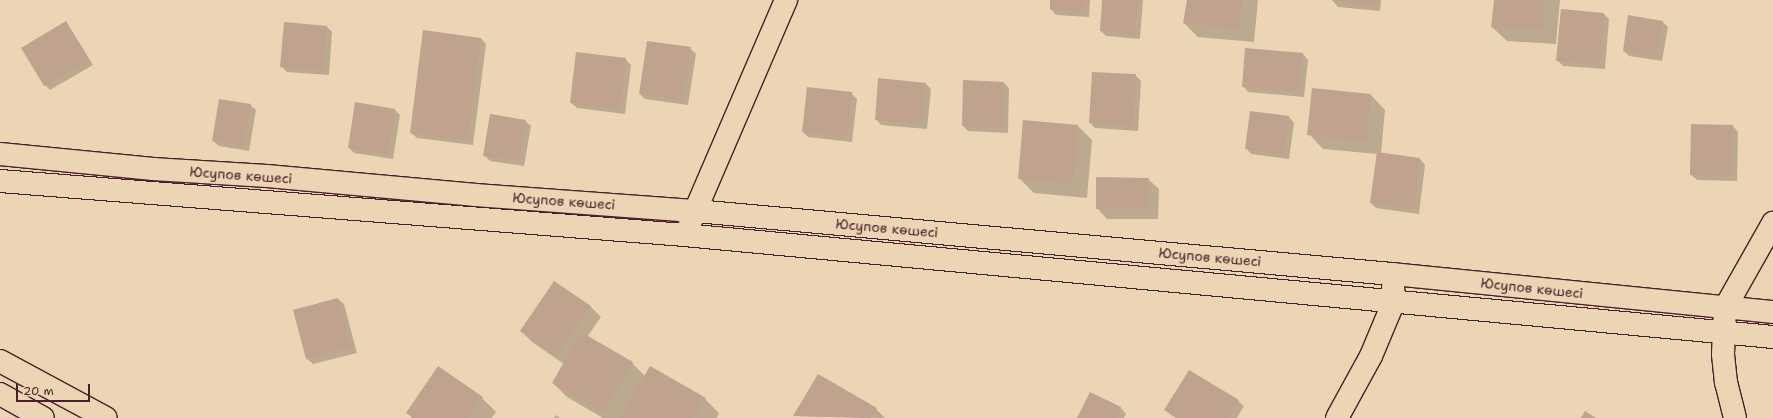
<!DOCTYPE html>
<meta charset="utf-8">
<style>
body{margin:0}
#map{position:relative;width:1773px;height:418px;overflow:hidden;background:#ecd5b4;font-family:"Shantell Sans",sans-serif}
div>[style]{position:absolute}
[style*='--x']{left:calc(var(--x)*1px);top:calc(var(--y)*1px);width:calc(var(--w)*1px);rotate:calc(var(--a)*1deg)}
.shadow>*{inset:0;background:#0003}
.building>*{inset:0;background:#bfa38e}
.roads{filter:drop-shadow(1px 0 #4a1f2b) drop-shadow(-1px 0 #4a1f2b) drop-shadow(0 1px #4a1f2b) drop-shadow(0 -1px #4a1f2b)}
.minor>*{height:22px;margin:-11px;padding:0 11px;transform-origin:11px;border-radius:11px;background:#ecd5b4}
span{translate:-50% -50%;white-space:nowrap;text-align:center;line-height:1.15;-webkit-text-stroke:3px #ecd5b4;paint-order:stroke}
.street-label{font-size:14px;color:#4a1f2b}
.scale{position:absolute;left:16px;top:384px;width:74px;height:18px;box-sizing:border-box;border:2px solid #4a1f2b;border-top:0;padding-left:5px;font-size:12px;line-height:14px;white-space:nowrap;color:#4a1f2b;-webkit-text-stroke:3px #ecd5b4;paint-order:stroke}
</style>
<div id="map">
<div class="shadow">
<div style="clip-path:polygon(1051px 0,1090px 0,1089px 17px,1056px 15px,1051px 9px)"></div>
<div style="clip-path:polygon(1103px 0,1143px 0,1140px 39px,1106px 36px,1101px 31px)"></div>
<div style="clip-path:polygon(1188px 0,1258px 0,1254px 42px,1198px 37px,1184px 23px)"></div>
<div style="clip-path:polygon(1332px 0,1381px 0,1380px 11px,1338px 7px)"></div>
<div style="clip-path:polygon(1495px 0,1560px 0,1556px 44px,1507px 41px,1492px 27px)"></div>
<div style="clip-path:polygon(1561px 10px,1604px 14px,1609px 19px,1605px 69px,1563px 66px,1557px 60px)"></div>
<div style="clip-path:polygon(66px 22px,93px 65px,50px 90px,45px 85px)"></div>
<div style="clip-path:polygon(1663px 22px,1668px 27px,1662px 61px,1629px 56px,1624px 51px)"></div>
<div style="clip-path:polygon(285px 23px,327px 27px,332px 32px,329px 75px,287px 72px,281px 66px)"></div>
<div style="clip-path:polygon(481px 38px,486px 44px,473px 145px,417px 138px,411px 133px)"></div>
<div style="clip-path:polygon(690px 48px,696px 54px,688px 105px,645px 99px,640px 94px)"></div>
<div style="clip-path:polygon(1303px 54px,1308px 60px,1304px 97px,1248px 92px,1243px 86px)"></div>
<div style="clip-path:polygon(625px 59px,631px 65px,625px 114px,577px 108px,571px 103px)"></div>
<div style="clip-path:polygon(1135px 75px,1141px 81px,1138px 131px,1095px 128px,1090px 123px)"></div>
<div style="clip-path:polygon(964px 81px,1004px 83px,1009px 88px,1008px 133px,968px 131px,963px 126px)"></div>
<div style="clip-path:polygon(925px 83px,931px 89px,927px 129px,881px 125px,876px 119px)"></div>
<div style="clip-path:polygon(1313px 90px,1371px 95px,1385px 110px,1381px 154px,1420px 159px,1425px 165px,1419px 214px,1376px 208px,1371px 203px,1377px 154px,1323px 149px,1309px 134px)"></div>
<div style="clip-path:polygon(851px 93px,857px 99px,852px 142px,808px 137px,803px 132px)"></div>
<div style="clip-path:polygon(356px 103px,395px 110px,400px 115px,393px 159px,354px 153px,349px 148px)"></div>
<div style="clip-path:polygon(250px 105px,256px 110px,249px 151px,219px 146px,213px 141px)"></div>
<div style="clip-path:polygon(1289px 117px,1294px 123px,1289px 159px,1251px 154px,1246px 148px)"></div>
<div style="clip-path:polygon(525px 121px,531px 126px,524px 166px,490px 161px,484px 155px)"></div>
<div style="clip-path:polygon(1078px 126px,1092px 140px,1087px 198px,1034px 193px,1019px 178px)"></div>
<div style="clip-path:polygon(1733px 126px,1738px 132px,1737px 181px,1697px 180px,1691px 175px)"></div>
<div style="clip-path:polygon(1148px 179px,1159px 189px,1158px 219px,1107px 219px,1097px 208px)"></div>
<div style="clip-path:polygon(338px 299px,344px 304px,357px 353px,313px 364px,307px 359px,294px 310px)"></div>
<div style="clip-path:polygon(590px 306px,601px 317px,587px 337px,632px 363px,645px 376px,705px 399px,719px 413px,717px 418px,603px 418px,567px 397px,553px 383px,564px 364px,532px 342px,521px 331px)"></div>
<div style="clip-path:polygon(1189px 371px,1238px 401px,1244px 406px,1237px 418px,1176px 418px,1171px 415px,1165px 410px)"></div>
<div style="clip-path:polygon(1090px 394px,1121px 408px,1126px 414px,1124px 418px,1078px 418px)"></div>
<div style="clip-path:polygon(482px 398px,496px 412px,492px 418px,412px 418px,407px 412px)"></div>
<div style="clip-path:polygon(876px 409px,885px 418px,795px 416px)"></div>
<div style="clip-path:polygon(556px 415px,560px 418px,554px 418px)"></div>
</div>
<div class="building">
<div style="clip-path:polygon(1050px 0,1085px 0,1084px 12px,1050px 10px)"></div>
<div style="clip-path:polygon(1102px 0,1138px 0,1135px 34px,1100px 31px)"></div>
<div style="clip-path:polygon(1187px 0,1242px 0,1240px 28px,1183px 23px)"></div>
<div style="clip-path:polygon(1331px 0,1376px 0,1375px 7px)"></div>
<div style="clip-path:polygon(1494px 0,1544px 0,1542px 30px,1491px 27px)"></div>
<div style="clip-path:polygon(1561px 9px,1604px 13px,1600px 64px,1556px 61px)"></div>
<div style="clip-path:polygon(1628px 15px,1663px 21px,1657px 57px,1623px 51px)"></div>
<div style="clip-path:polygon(66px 21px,89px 59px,44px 86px,21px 48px)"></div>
<div style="clip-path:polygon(284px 22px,327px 26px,324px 71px,280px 67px)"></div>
<div style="clip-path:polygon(423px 30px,481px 38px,468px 140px,410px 133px)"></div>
<div style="clip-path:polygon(647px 41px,691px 47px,683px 101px,639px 94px)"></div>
<div style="clip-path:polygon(1245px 48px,1303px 53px,1299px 92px,1242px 87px)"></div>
<div style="clip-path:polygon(576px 52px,626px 58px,620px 109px,570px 103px)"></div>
<div style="clip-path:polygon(1092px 72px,1136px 74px,1133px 126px,1089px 123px)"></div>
<div style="clip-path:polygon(878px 78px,926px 83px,922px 124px,875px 120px)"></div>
<div style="clip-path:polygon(963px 80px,1004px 82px,1003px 128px,962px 126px)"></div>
<div style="clip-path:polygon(807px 87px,852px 92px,847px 138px,802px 132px)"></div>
<div style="clip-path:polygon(1312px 88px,1371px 94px,1367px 141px,1307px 135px)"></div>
<div style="clip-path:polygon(219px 99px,251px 104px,244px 146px,212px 141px)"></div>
<div style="clip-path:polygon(355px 102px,395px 109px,388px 154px,348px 148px)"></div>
<div style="clip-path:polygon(1250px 111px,1289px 116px,1284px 154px,1245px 149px)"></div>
<div style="clip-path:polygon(490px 114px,526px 120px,519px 161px,483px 156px)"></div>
<div style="clip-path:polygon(1023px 120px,1078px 125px,1073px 184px,1018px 179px)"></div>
<div style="clip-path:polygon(1691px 124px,1733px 125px,1732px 176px,1690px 175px)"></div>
<div style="clip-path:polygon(1377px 152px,1420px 158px,1414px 209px,1370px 203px)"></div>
<div style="clip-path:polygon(1096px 177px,1149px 178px,1148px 209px,1096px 209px)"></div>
<div style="clip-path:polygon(554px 281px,591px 306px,556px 356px,520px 331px)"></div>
<div style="clip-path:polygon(338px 298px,352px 347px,306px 359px,293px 310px)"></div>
<div style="clip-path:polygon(581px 332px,633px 362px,603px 413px,552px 383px)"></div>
<div style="clip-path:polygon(438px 366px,483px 397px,468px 418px,414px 418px,406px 413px)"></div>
<div style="clip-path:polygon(650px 366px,706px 398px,694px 418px,620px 418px)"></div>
<div style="clip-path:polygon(1189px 370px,1239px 400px,1228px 418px,1178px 418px,1164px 410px)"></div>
<div style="clip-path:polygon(818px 374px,877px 408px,871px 418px,793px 416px)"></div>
<div style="clip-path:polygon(1090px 392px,1121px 407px,1116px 418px,1077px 418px)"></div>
<div style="clip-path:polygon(1585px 411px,1596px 418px,1581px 418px)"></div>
</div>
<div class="roads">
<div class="minor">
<div style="--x:0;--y:154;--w:154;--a:5.6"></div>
<div style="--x:153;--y:169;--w:114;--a:3.5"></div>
<div style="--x:267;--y:176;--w:210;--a:5.2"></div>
<div style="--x:476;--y:195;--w:221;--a:4.2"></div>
<div style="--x:696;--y:211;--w:699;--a:5.17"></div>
<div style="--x:1392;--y:274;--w:383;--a:5.7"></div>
<div style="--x:0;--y:181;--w:686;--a:4.51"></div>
<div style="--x:684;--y:235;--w:1094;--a:5.35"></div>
<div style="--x:690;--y:223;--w:243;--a:-66.7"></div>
<div style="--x:0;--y:361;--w:120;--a:28.3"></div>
<div style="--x:0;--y:394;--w:49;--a:29.2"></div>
<div style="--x:1337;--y:418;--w:71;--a:-61.3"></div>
<div style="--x:1371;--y:356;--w:60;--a:-67.3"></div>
<div style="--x:1394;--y:301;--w:14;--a:-94"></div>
<div style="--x:1735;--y:418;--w:36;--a:-104"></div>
<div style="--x:1726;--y:383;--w:29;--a:-96"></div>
<div style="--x:1723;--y:354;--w:46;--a:-87.5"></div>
<div style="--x:1725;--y:308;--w:98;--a:-60.5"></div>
</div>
</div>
<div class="street-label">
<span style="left:241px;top:175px;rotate:4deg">Юсупов көшесі</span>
<span style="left:564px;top:201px;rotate:4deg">Юсупов көшесі</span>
<span style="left:887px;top:228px;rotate:5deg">Юсупов көшесі</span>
<span style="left:1210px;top:257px;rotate:5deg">Юсупов көшесі</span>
<span style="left:1532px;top:288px;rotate:6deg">Юсупов көшесі</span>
</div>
<div class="scale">20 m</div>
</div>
